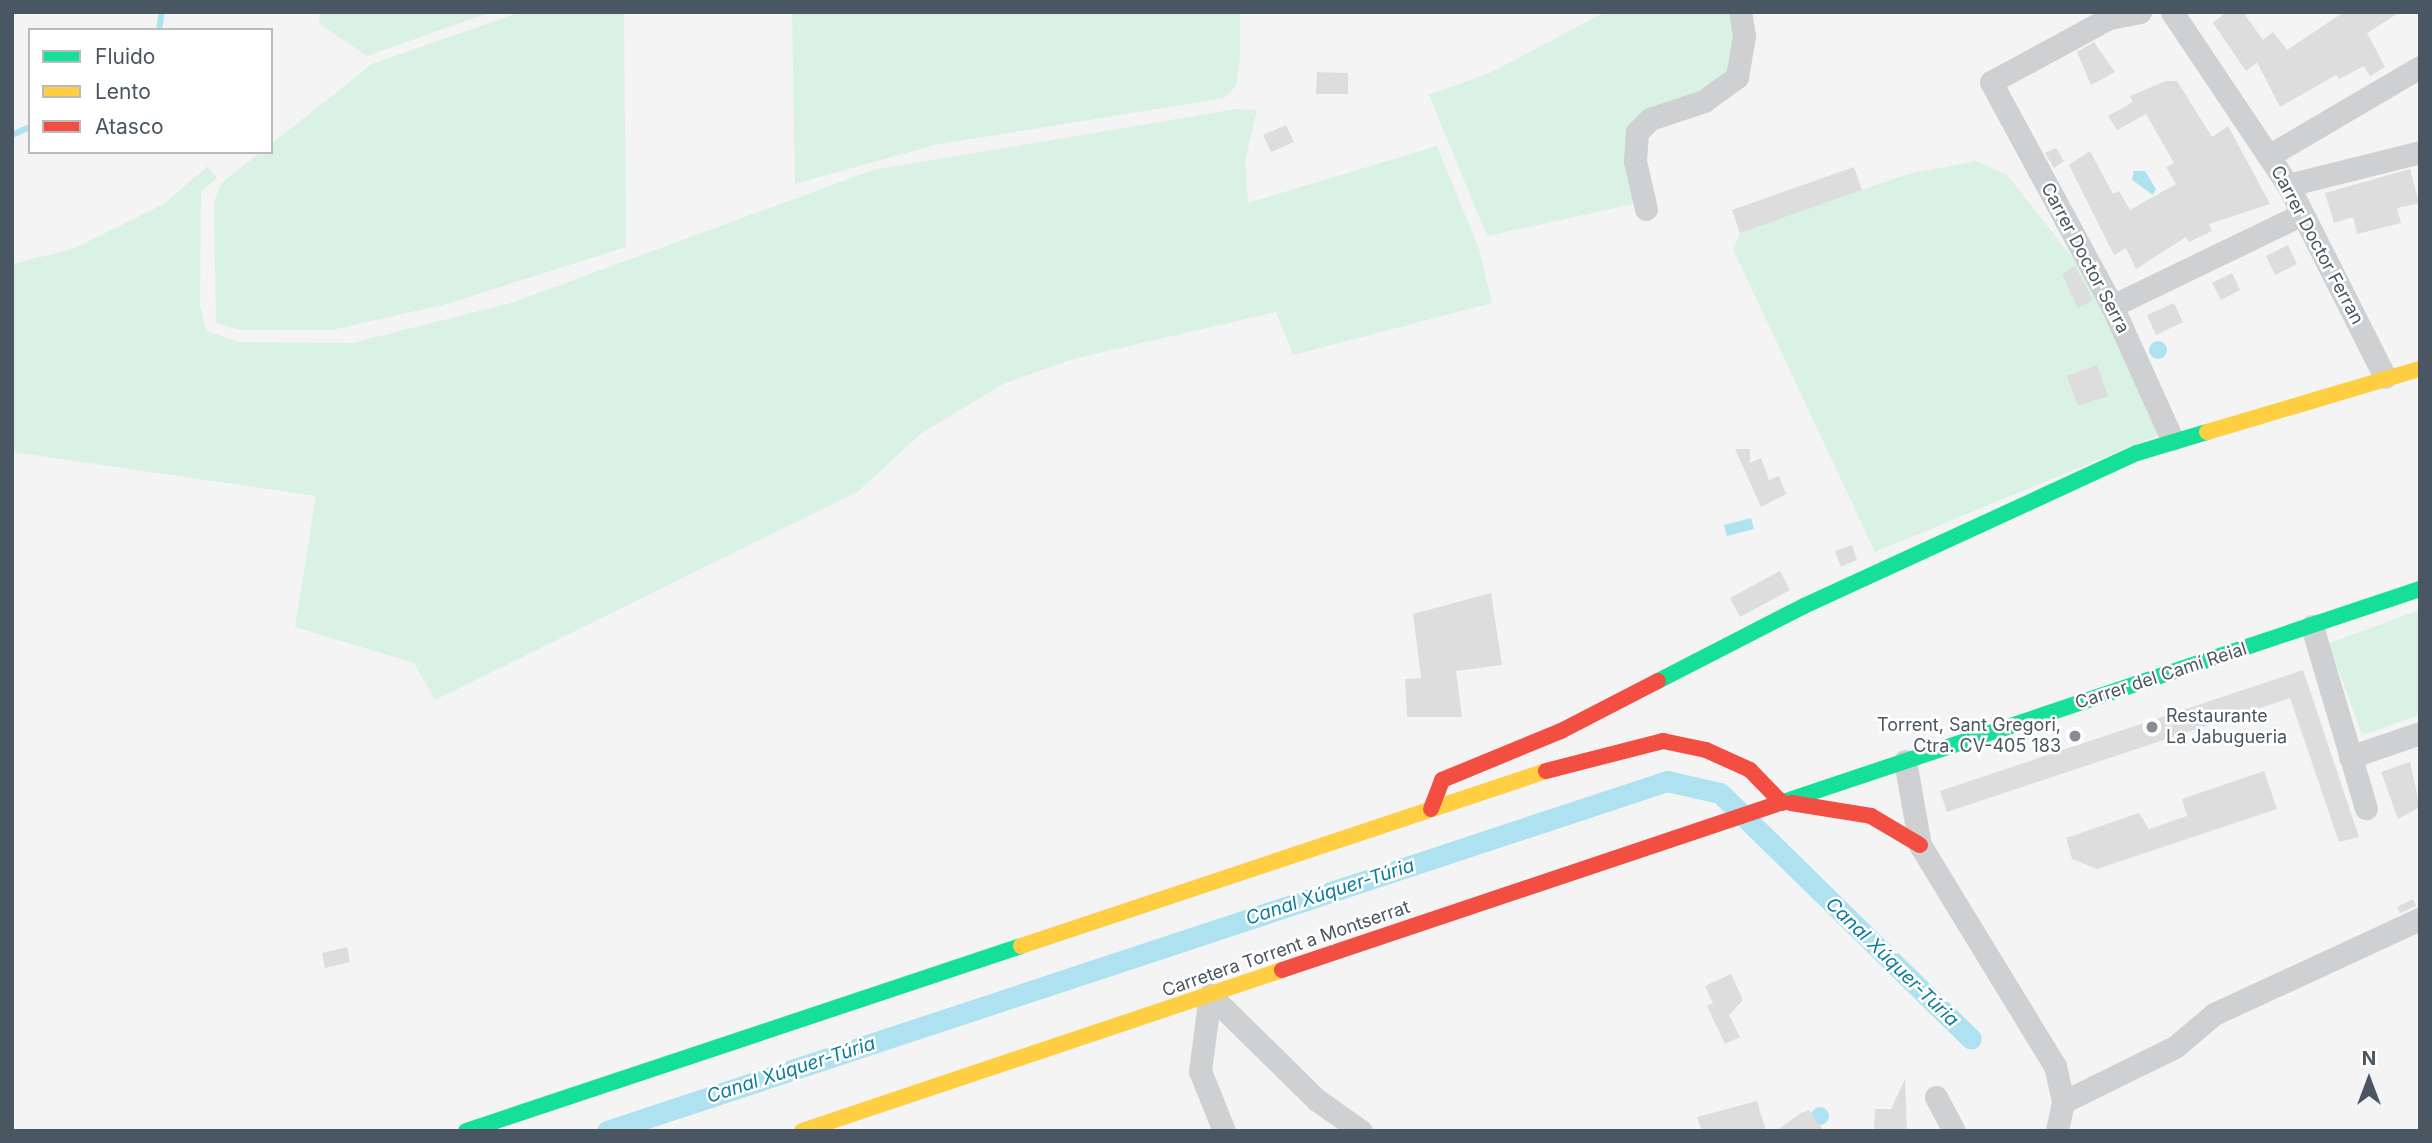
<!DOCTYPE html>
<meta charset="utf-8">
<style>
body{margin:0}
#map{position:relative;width:2432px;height:1143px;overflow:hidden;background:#f4f4f4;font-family:Inter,sans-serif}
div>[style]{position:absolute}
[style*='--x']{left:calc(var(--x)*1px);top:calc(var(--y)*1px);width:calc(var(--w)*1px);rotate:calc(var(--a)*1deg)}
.green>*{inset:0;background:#d9f2e3}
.water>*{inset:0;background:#aee2f0}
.round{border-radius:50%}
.stream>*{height:6px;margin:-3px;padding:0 3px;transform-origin:3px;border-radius:3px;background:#aee2f0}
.canal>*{height:21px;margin:-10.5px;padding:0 10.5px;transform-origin:10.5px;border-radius:10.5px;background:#aee2f0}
.building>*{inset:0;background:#ddddde}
.street>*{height:23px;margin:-11.5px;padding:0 11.5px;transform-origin:11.5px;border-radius:11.5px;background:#ced0d2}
.fast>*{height:16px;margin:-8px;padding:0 8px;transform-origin:8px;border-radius:8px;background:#16e098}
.slow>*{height:16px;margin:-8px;padding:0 8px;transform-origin:8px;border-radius:8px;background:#ffcf43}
.jam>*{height:16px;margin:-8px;padding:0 8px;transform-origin:8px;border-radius:8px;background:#f24e42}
.dots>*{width:19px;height:19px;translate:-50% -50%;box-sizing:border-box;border:4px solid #fff;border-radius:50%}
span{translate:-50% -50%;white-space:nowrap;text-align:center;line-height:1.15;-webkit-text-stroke:5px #fff;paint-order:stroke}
.street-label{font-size:18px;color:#4a5661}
.poi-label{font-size:18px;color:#4a5661}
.left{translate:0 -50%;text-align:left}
.right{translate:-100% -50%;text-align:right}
.water-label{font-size:19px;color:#0c7c9b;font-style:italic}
.frame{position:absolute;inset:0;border:14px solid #4a5661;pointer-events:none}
.legend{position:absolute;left:28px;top:28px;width:245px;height:126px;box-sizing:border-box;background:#fff;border:2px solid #b7bbc0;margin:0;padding:9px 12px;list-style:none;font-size:21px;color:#4a5661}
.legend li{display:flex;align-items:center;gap:14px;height:35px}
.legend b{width:35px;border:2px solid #b7bbc0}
.north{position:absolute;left:2334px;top:1045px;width:70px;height:70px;-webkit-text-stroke:5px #fff;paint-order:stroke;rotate:0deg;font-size:19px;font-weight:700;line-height:28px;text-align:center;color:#4a5661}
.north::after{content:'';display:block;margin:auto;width:24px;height:32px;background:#4a5661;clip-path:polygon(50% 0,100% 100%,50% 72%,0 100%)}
</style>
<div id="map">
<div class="green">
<div style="clip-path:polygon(320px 12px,491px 12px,367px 56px,319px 24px)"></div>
<div style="clip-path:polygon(521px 12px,624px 12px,626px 247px,450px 303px,332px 330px,241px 330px,216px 323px,214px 202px,221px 183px,261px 152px,271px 152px,271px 144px,372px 64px)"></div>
<div style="clip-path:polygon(792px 12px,1240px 12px,1240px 58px,1236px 86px,1224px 98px,934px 145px,795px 184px)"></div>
<div style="clip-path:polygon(1605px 12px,1735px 12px,1735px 61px,1722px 81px,1648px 114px,1630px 168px,1633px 204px,1487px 236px,1429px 95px,1492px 72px)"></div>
<div style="clip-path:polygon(1236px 109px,1257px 110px,1245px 161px,1248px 203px,1437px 146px,1479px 249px,1492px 303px,1293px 355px,1276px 312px,1073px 359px,1003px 384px,922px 433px,857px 492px,435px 700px,414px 663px,295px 627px,316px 496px,12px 452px,12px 264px,73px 249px,164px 204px,208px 166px,217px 178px,201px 192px,200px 305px,206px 331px,238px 342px,352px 343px,511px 303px,873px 170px)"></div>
<div style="clip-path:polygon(1976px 161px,2007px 175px,2083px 271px,2163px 433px,1875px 552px,1733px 249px,1740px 233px,1907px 174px)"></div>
<div style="clip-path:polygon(2420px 610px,2420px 715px,2362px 735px,2329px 643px)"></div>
</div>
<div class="water">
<div style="clip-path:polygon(2134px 171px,2145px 171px,2156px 189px,2153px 195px,2132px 180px)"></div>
<div class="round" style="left:2149px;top:341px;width:18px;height:18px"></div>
<div style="clip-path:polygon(1751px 518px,1754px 529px,1727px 536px,1724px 525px)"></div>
<div class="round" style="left:1811px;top:1107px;width:18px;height:18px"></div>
</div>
<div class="stream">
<div style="--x:159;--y:30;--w:18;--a:-81"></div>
<div style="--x:12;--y:135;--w:20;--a:-24"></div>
</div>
<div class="canal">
<div style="--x:607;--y:1131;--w:1116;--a:-18.27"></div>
<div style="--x:1667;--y:781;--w:54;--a:12.8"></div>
<div style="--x:1720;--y:793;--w:351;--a:44.4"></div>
</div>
<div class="building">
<div style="clip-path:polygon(2226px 12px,2243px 12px,2263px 40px,2273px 32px,2287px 50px,2344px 12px,2400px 12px,2367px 33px,2385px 67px,2370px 76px,2364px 66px,2339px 79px,2336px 75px,2280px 107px,2257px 62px,2246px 71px,2213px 23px)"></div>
<div style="clip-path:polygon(2094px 42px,2115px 72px,2091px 85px,2077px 52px)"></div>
<div style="clip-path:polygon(1317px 72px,1348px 73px,1348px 94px,1316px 94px)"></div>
<div style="clip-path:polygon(2166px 81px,2177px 81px,2212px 137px,2228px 126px,2270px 204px,2209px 224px,2212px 231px,2189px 242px,2186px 237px,2136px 269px,2126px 248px,2114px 255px,2069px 165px,2090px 151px,2113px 194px,2119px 191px,2130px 210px,2176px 184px,2166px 167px,2174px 163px,2146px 114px,2117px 130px,2108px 116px,2133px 102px,2130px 96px)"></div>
<div style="clip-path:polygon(1286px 125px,1294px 142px,1271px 152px,1263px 135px)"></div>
<div style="clip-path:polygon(2056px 148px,2064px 161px,2054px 168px,2045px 153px)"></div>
<div style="clip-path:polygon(1854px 167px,1862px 190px,1740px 233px,1732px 210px)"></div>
<div style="clip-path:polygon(2410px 169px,2419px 203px,2397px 208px,2401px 223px,2357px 234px,2353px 217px,2334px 223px,2325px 193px)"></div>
<div style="clip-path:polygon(2288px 245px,2297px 264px,2275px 275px,2266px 256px)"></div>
<div style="clip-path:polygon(2075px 266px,2093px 300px,2078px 308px,2062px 274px)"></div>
<div style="clip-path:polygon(2232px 273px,2240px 290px,2221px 300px,2212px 283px)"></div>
<div style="clip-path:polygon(2174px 303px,2183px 322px,2156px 335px,2147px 315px)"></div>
<div style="clip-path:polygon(2097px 365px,2108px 396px,2078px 406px,2067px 376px)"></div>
<div style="clip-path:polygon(1735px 449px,1750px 449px,1750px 463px,1761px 458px,1769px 480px,1779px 476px,1786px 494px,1761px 507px)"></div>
<div style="clip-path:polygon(1852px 545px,1857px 560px,1841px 567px,1835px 551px)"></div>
<div style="clip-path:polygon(1780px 571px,1790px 590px,1740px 617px,1730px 598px)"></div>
<div style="clip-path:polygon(1491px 593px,1502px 665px,1456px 671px,1462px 717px,1407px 717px,1405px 679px,1421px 678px,1413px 614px)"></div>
<div style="clip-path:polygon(2303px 670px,2359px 837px,2339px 842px,2290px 698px,1947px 812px,1940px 791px)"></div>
<div style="clip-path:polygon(2410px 762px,2420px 807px,2398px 819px,2381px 772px)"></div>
<div style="clip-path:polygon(2264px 771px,2277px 809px,2097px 869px,2072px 859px,2066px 838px,2139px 813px,2149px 829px,2187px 816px,2182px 799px)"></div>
<div style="clip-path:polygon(2413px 899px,2416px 906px,2400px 913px,2397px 907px)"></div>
<div style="clip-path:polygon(347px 947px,350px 962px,325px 968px,322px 953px)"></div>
<div style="clip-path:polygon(1731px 974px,1743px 1000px,1729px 1015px,1740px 1037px,1725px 1044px,1707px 1006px,1713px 1003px,1705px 986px)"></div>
<div style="clip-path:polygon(1905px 1079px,1907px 1131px,1874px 1131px,1875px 1109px,1891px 1109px)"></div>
<div style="clip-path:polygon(1757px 1101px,1766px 1131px,1702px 1131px,1697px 1117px)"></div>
<div style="clip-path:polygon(1809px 1110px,1824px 1131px,1776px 1131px,1801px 1113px)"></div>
</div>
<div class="street">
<div style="--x:2140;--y:12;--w:32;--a:169"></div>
<div style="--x:2109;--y:18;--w:134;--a:151.5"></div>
<div style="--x:1991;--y:82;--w:255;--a:61.6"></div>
<div style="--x:2112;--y:306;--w:146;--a:65.7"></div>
<div style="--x:2172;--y:12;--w:208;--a:56.2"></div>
<div style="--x:2288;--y:185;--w:215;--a:63.2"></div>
<div style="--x:2270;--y:155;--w:174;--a:-30.4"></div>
<div style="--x:2288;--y:185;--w:136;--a:-14"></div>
<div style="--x:1646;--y:209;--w:49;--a:-102.9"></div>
<div style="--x:1635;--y:161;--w:29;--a:-86"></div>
<div style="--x:1637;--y:132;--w:18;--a:-45"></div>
<div style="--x:1650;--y:119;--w:57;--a:-18.4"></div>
<div style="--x:1704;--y:101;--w:41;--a:-36"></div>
<div style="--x:1737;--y:77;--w:42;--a:-80.3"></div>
<div style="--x:1744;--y:36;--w:24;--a:-99"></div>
<div style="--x:2112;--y:306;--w:211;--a:-25.8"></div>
<div style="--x:2312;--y:626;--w:190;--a:73.5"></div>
<div style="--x:2350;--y:757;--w:74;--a:-18.9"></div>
<div style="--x:1905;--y:761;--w:85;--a:79.9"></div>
<div style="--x:1920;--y:845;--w:259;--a:58.6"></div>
<div style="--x:2055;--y:1066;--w:37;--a:77"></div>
<div style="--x:2063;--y:1102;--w:30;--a:102"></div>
<div style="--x:1210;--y:995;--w:150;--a:44.5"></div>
<div style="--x:1317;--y:1100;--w:54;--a:35.2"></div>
<div style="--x:1210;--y:995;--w:77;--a:97.5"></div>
<div style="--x:1200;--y:1071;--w:65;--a:68.2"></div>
<div style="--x:1936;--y:1097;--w:38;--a:62"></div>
<div style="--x:2063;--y:1102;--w:125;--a:-26.2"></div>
<div style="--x:2175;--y:1047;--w:51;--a:-40.2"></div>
<div style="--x:2214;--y:1014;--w:227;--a:-24.8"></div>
</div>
<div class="fast">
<div style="--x:1658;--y:681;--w:164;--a:-27.2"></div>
<div style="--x:1804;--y:606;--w:366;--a:-24.7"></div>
<div style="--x:2137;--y:453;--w:73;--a:-16.7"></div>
<div style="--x:1783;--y:802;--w:672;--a:-18.49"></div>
<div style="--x:466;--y:1131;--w:585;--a:-18.43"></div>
</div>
<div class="slow">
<div style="--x:2207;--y:432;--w:222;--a:-16.5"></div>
<div style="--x:1021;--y:946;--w:553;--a:-18.43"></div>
<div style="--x:802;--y:1131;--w:506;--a:-18.54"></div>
</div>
<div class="jam">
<div style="--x:1546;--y:771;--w:121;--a:-14.4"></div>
<div style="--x:1663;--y:741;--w:44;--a:11.8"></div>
<div style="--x:1706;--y:750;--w:48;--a:24.4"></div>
<div style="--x:1750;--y:770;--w:46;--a:45.9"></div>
<div style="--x:1791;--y:803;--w:81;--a:9.2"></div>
<div style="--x:1871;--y:816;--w:57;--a:30.6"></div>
<div style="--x:1431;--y:809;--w:31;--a:-69"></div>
<div style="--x:1442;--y:780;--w:129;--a:-22.4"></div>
<div style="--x:1561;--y:731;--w:109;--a:-27.3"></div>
<div style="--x:1282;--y:970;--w:528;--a:-18.54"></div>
</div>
<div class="dots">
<div style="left:2152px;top:727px;background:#868d94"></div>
<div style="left:2075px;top:736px;background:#868d94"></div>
</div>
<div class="street-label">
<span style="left:2317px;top:245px;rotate:62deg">Carrer Doctor Ferran</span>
<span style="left:2085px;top:258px;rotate:62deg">Carrer Doctor Serra</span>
<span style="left:2161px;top:676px;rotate:-18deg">Carrer del Camí Reial</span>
<span style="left:1286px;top:949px;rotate:-19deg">Carretera Torrent a Montserrat</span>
</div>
<div class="poi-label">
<span class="left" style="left:2166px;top:727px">Restaurante<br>La Jabugueria</span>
<span class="right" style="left:2061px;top:736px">Torrent, Sant Gregori,<br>Ctra. CV-405 183</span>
</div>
<div class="water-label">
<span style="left:1330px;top:892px;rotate:-18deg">Canal Xúquer-Túria</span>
<span style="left:1892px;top:962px;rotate:44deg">Canal Xúquer-Túria</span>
<span style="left:791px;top:1070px;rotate:-18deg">Canal Xúquer-Túria</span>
</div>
<div class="frame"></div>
<ul class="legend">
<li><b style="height:9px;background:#16e098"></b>Fluido</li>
<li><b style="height:9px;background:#ffcf43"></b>Lento</li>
<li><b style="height:9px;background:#f24e42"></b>Atasco</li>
</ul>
<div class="north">N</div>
</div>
